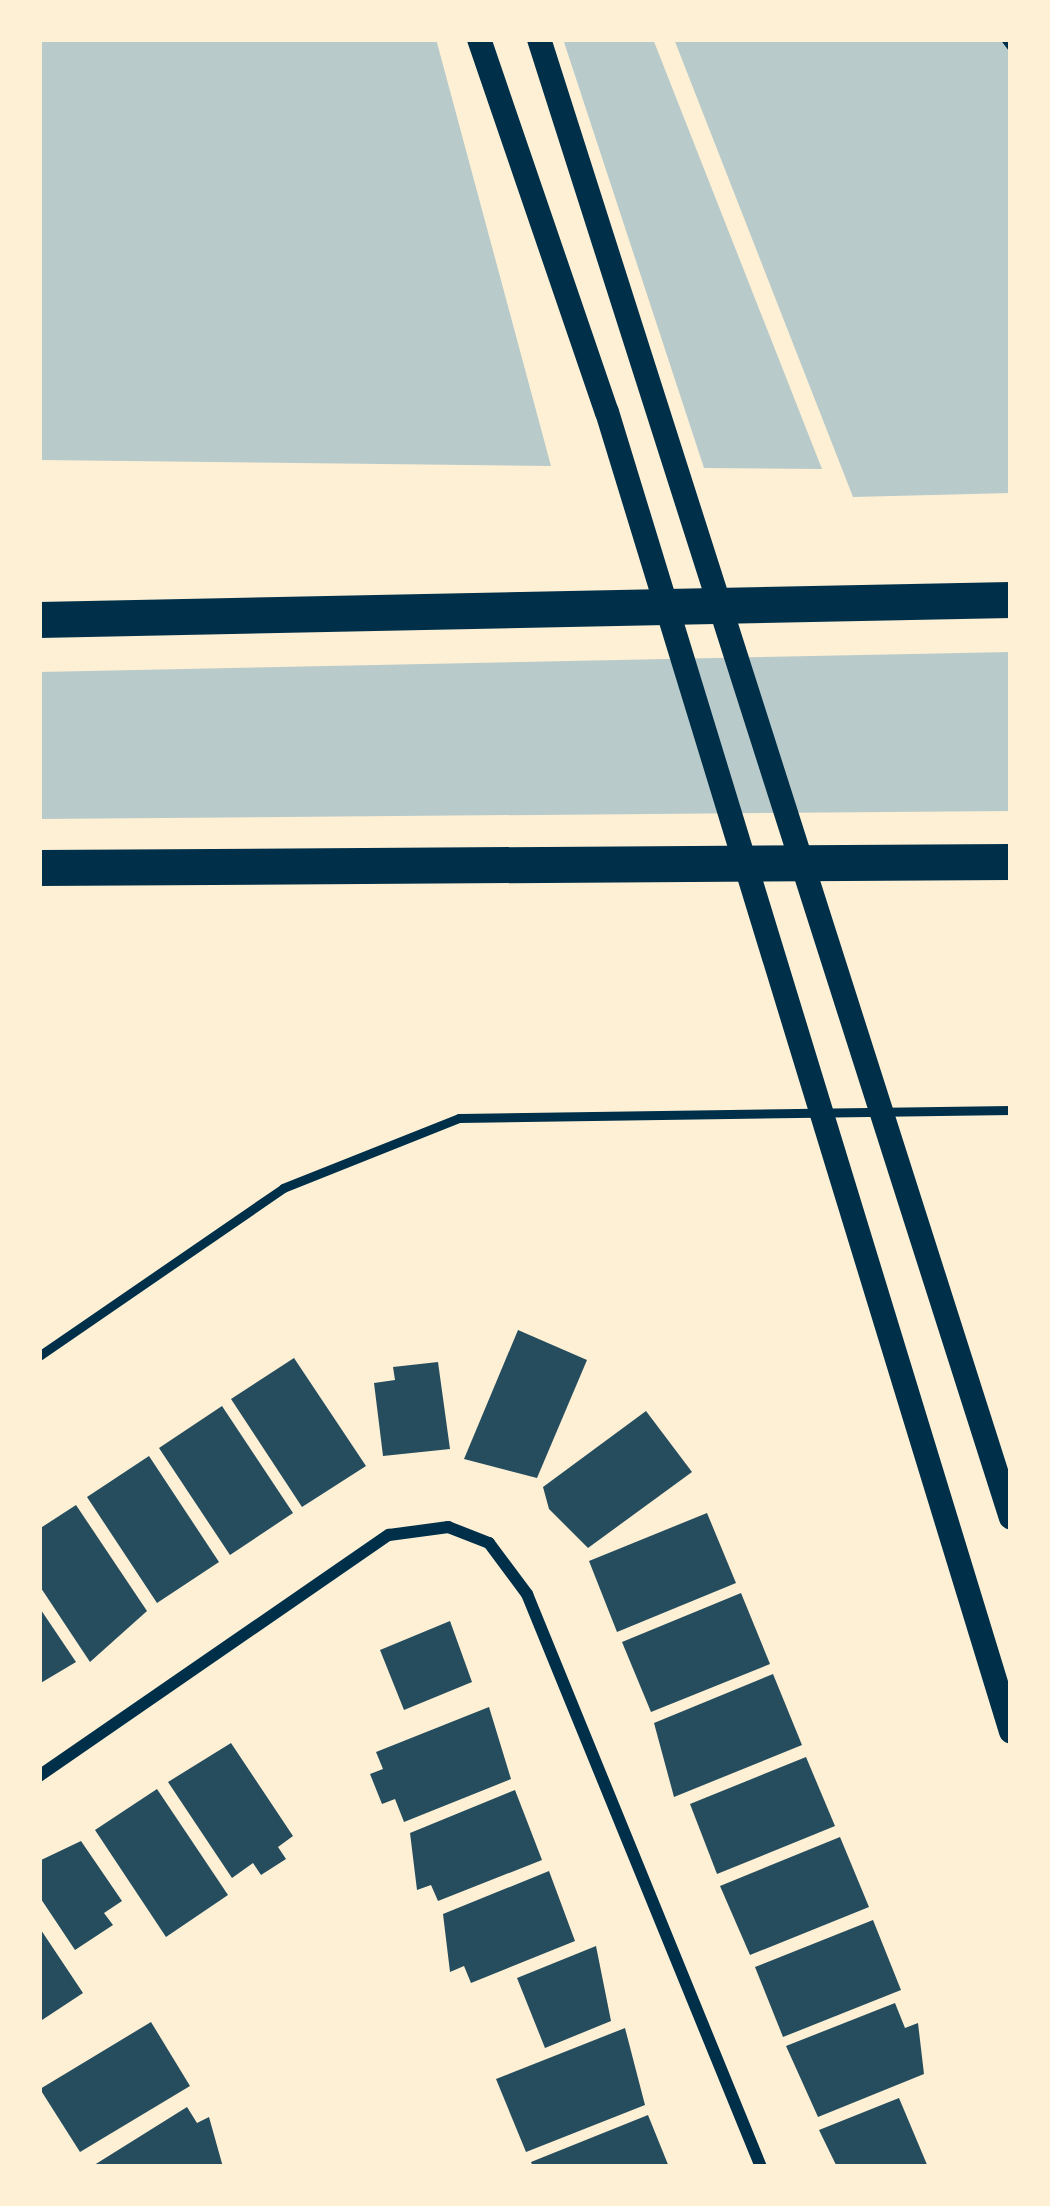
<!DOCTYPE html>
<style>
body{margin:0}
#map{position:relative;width:1050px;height:2206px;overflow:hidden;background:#fdf0d5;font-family:"Work Sans",sans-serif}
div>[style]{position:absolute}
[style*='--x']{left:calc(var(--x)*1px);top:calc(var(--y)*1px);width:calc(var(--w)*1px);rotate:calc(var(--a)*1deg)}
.green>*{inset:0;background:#b9caca}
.building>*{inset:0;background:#264d5e}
.path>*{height:8px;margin:-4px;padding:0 4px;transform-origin:4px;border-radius:4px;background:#003049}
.service>*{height:9px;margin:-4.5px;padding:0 4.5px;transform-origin:4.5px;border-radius:4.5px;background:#003049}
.minor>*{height:12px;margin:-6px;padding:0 6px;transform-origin:6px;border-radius:6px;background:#003049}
.secondary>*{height:24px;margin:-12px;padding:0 12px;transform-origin:12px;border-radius:12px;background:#003049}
.motorway>*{height:36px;margin:-18px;padding:0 18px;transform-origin:18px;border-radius:18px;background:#003049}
span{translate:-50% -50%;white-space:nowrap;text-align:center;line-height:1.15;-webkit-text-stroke:9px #fdf0d5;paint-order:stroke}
.frame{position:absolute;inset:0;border:42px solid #fdf0d5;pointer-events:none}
</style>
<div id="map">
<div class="green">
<div style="clip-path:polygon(39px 39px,436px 39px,551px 466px,39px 460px)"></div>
<div style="clip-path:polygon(563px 39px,653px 39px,822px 469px,704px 468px)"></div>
<div style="clip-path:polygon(674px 39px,1011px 39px,1011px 493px,853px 497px)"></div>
<div style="clip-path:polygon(1011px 652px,1011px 811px,39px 819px,39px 672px)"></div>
</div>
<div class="building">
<div style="clip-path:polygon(518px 1330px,587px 1360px,537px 1478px,464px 1459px)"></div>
<div style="clip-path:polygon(294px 1358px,366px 1466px,302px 1507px,231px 1399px)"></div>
<div style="clip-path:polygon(438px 1362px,450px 1449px,383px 1456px,374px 1383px,395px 1380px,393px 1367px)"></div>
<div style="clip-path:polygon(222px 1406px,293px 1513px,230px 1555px,159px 1448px)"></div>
<div style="clip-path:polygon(646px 1411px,692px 1472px,588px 1548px,549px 1509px,543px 1487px)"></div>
<div style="clip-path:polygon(149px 1456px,219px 1562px,157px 1603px,87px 1497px)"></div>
<div style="clip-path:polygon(76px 1505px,147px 1611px,90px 1662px,39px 1585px,39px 1529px)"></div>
<div style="clip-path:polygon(707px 1513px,736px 1583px,617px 1632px,589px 1561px)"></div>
<div style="clip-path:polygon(741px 1593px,770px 1664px,651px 1712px,622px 1642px)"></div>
<div style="clip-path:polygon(39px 1607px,76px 1662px,39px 1684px)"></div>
<div style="clip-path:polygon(450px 1621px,472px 1682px,404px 1710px,380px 1650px)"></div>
<div style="clip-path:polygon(773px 1674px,802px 1745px,674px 1797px,654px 1723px)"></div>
<div style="clip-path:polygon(489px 1707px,511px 1779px,404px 1822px,395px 1799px,382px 1804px,370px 1774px,383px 1769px,376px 1752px)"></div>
<div style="clip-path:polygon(231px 1743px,293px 1836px,278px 1847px,286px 1859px,261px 1875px,253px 1863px,232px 1878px,168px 1782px)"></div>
<div style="clip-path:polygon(806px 1757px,835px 1826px,717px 1874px,690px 1804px)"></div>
<div style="clip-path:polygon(157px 1789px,228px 1895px,166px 1937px,95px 1830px)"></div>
<div style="clip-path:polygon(515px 1790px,542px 1860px,438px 1901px,431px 1885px,417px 1890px,410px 1833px)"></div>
<div style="clip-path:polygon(840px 1837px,869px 1907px,750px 1955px,720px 1886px)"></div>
<div style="clip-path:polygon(81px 1841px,122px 1901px,104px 1913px,113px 1925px,75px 1950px,39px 1896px,39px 1861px)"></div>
<div style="clip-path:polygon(549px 1871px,575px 1941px,471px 1983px,464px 1966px,450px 1972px,443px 1914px)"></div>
<div style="clip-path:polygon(873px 1920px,901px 1990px,783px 2037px,755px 1967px)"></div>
<div style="clip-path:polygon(39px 1927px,83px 1993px,39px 2022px)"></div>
<div style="clip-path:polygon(596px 1946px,611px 2021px,545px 2048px,517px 1978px)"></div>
<div style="clip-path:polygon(895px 2003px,905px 2028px,918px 2023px,924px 2074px,818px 2117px,786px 2046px)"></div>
<div style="clip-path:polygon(151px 2022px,190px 2086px,80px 2152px,40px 2089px)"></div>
<div style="clip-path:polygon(625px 2028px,645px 2105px,526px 2152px,496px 2079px)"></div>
<div style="clip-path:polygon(899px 2098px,928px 2167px,837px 2167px,819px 2130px)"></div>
<div style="clip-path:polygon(187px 2107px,197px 2123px,209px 2117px,223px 2167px,91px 2167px)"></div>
<div style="clip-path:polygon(648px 2115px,669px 2167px,533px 2167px,531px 2162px)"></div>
</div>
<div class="path">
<div style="--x:1005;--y:39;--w:10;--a:53"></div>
</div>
<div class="service">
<div style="--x:39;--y:1356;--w:296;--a:-34.5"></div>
<div style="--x:283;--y:1188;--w:189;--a:-21.7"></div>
<div style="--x:459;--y:1118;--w:552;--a:-0.83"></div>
</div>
<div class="minor">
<div style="--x:39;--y:1776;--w:425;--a:-34.6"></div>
<div style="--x:389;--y:1535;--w:60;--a:-7.7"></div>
<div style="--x:448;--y:1527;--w:44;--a:21.3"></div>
<div style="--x:489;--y:1543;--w:64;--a:53.3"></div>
<div style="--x:527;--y:1594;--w:619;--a:67.79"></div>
</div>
<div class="secondary">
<div style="--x:479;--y:39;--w:394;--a:71.1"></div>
<div style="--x:607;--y:412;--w:1380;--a:72.98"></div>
<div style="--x:539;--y:39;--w:1552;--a:72.3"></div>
</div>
<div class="motorway">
<div style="--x:39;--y:620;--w:972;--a:-1.18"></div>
<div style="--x:39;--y:868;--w:972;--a:-0.35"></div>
</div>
<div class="frame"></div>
</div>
